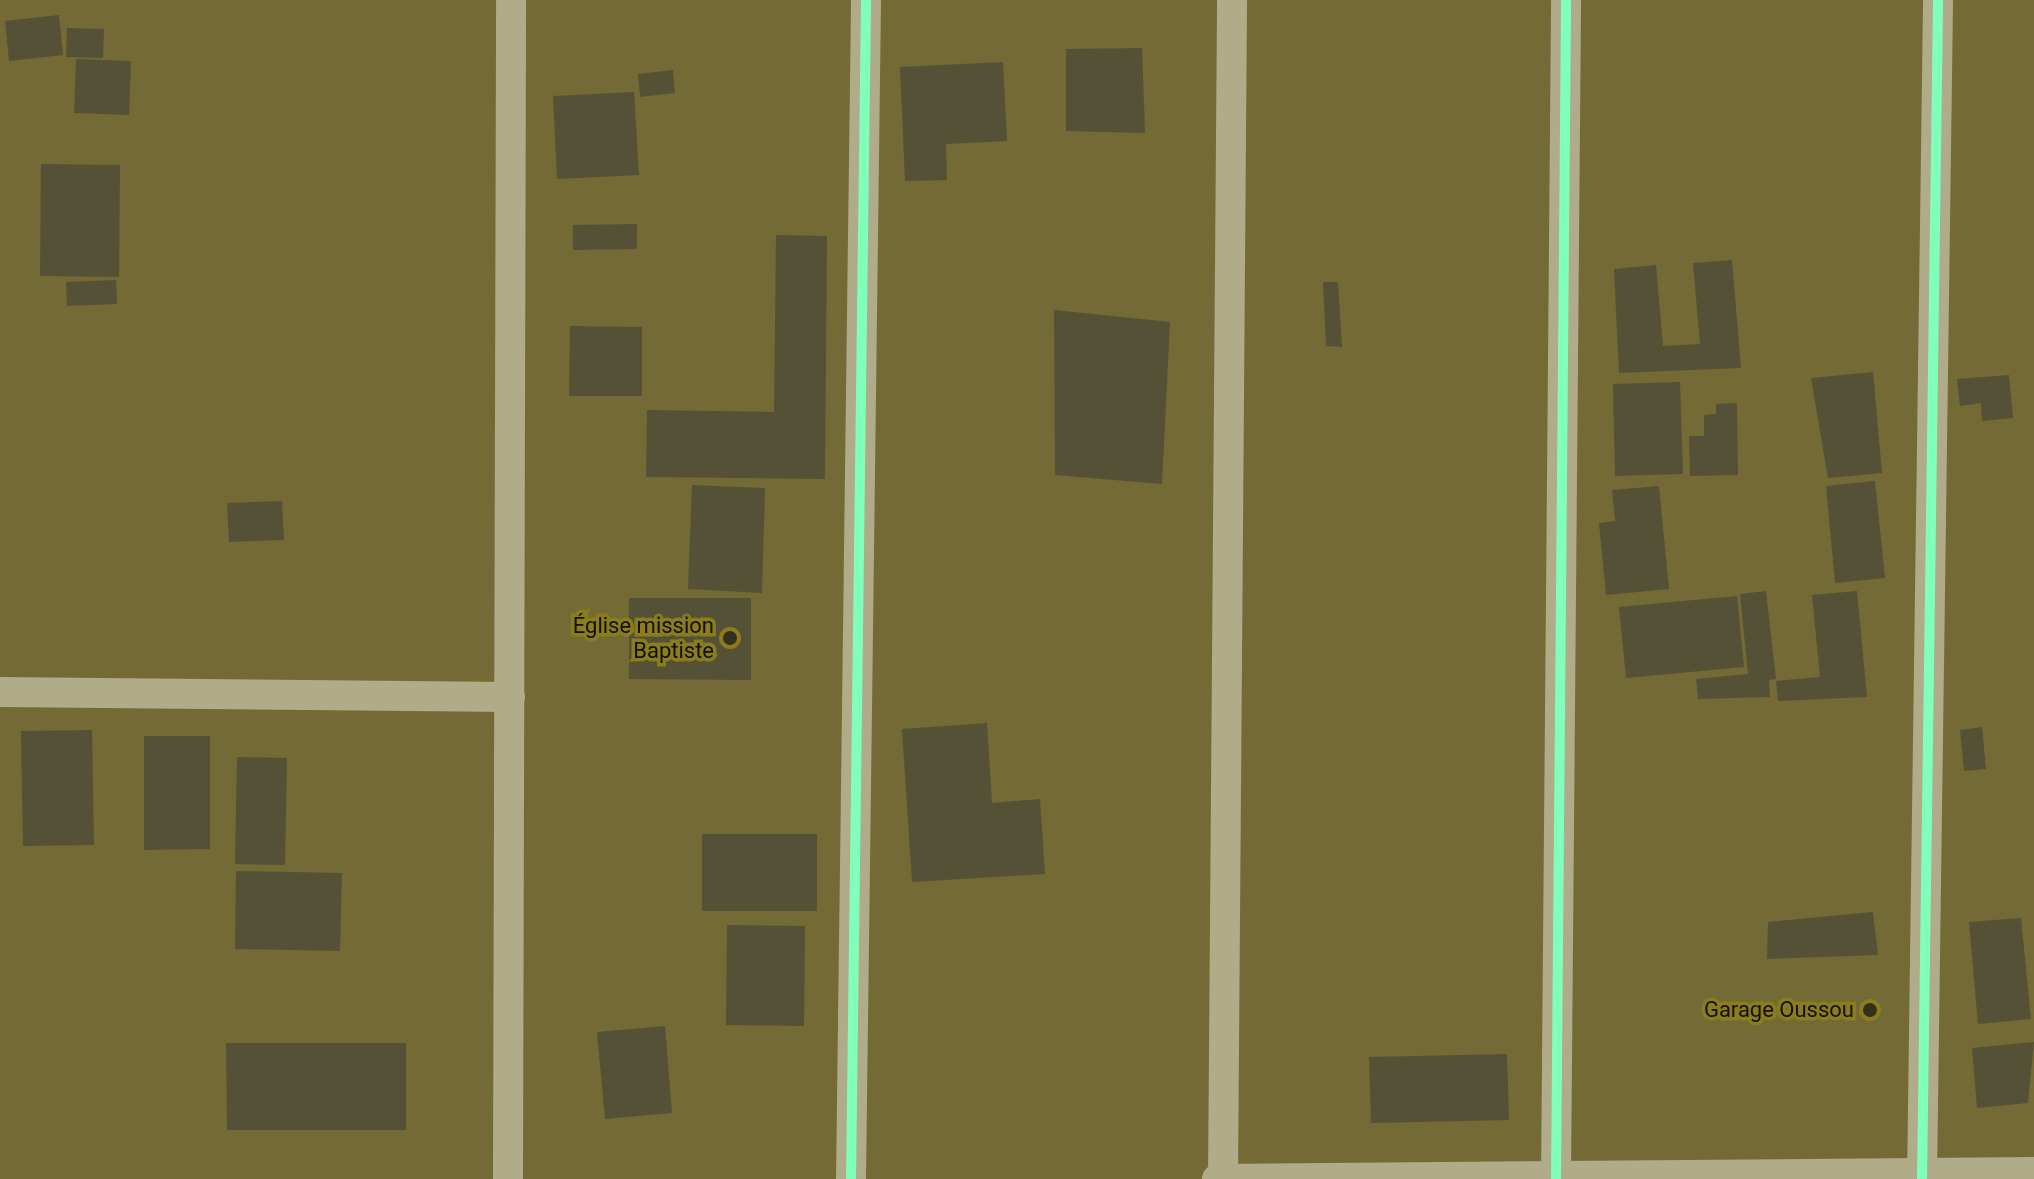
<!DOCTYPE html>
<meta charset="utf-8">
<style>
body{margin:0}
#map{position:relative;width:2034px;height:1179px;overflow:hidden;background:#736a35;font-family:Roboto,sans-serif}
div>[style]{position:absolute}
[style*='--x']{left:calc(var(--x)*1px);top:calc(var(--y)*1px);width:calc(var(--w)*1px);rotate:calc(var(--a)*1deg)}
.building>*{inset:0;background:#555137}
.street>*{height:30px;margin:-15px;padding:0 15px;transform-origin:15px;border-radius:15px;background:#b0ab89}
.cycleway>*{height:10px;margin:-5px;padding:0 5px;transform-origin:5px;border-radius:5px;background:#80ffba}
.dots>*{width:22px;height:22px;translate:-50% -50%;box-sizing:border-box;border:4px solid #8c7d1c;border-radius:50%}
span{translate:-50% -50%;white-space:nowrap;text-align:center;line-height:1.15;-webkit-text-stroke:7px #8c7d1c;paint-order:stroke}
.poi-label{font-size:22px;color:#111}
.right{translate:-100% -50%;text-align:right}
</style>
<div id="map">
<div class="building">
<div style="clip-path:polygon(59px 15px,63px 55px,9px 61px,5px 21px)"></div>
<div style="clip-path:polygon(67px 28px,104px 29px,103px 58px,66px 57px)"></div>
<div style="clip-path:polygon(1142px 48px,1145px 133px,1066px 131px,1066px 49px)"></div>
<div style="clip-path:polygon(76px 59px,131px 61px,129px 115px,74px 113px)"></div>
<div style="clip-path:polygon(1003px 62px,1007px 141px,946px 144px,947px 180px,905px 181px,900px 67px)"></div>
<div style="clip-path:polygon(673px 70px,675px 93px,640px 97px,638px 74px)"></div>
<div style="clip-path:polygon(634px 92px,639px 175px,557px 179px,553px 96px)"></div>
<div style="clip-path:polygon(41px 164px,120px 165px,119px 277px,40px 276px)"></div>
<div style="clip-path:polygon(637px 224px,637px 249px,573px 250px,573px 225px)"></div>
<div style="clip-path:polygon(776px 235px,827px 236px,825px 479px,646px 477px,647px 410px,774px 412px)"></div>
<div style="clip-path:polygon(1732px 260px,1741px 368px,1619px 373px,1614px 269px,1656px 265px,1663px 346px,1700px 344px,1693px 263px)"></div>
<div style="clip-path:polygon(116px 280px,117px 304px,67px 306px,66px 282px)"></div>
<div style="clip-path:polygon(1323px 282px,1338px 282px,1342px 347px,1326px 346px)"></div>
<div style="clip-path:polygon(1054px 310px,1170px 322px,1162px 484px,1055px 475px)"></div>
<div style="clip-path:polygon(570px 326px,642px 327px,642px 396px,569px 396px)"></div>
<div style="clip-path:polygon(1873px 372px,1882px 473px,1828px 478px,1811px 378px)"></div>
<div style="clip-path:polygon(2009px 375px,2013px 418px,1982px 421px,1981px 403px,1960px 406px,1957px 379px)"></div>
<div style="clip-path:polygon(1680px 382px,1683px 474px,1615px 476px,1613px 384px)"></div>
<div style="clip-path:polygon(1737px 403px,1738px 475px,1690px 476px,1689px 436px,1704px 436px,1704px 415px,1716px 414px,1716px 404px)"></div>
<div style="clip-path:polygon(1875px 481px,1885px 578px,1835px 583px,1826px 486px)"></div>
<div style="clip-path:polygon(692px 485px,765px 488px,762px 593px,688px 589px)"></div>
<div style="clip-path:polygon(1659px 486px,1669px 589px,1606px 595px,1599px 523px,1615px 521px,1612px 490px)"></div>
<div style="clip-path:polygon(282px 501px,284px 540px,229px 542px,227px 503px)"></div>
<div style="clip-path:polygon(1766px 591px,1776px 679px,1769px 680px,1770px 697px,1698px 699px,1696px 679px,1748px 674px,1740px 594px)"></div>
<div style="clip-path:polygon(1857px 591px,1867px 697px,1778px 701px,1776px 681px,1820px 677px,1812px 595px)"></div>
<div style="clip-path:polygon(1737px 596px,1744px 667px,1626px 678px,1619px 607px)"></div>
<div style="clip-path:polygon(629px 598px,751px 598px,751px 680px,629px 679px)"></div>
<div style="clip-path:polygon(987px 723px,992px 803px,1040px 799px,1045px 874px,912px 882px,902px 729px)"></div>
<div style="clip-path:polygon(1982px 727px,1986px 769px,1964px 771px,1960px 730px)"></div>
<div style="clip-path:polygon(92px 730px,94px 845px,23px 846px,21px 731px)"></div>
<div style="clip-path:polygon(144px 736px,210px 736px,210px 849px,144px 850px)"></div>
<div style="clip-path:polygon(237px 757px,287px 758px,285px 865px,235px 864px)"></div>
<div style="clip-path:polygon(702px 834px,817px 834px,817px 911px,702px 911px)"></div>
<div style="clip-path:polygon(236px 871px,342px 873px,340px 951px,235px 949px)"></div>
<div style="clip-path:polygon(1873px 912px,1878px 955px,1767px 959px,1768px 922px)"></div>
<div style="clip-path:polygon(2021px 918px,2031px 1019px,1978px 1024px,1969px 922px)"></div>
<div style="clip-path:polygon(727px 925px,805px 926px,804px 1026px,726px 1025px)"></div>
<div style="clip-path:polygon(665px 1026px,672px 1113px,605px 1119px,597px 1032px)"></div>
<div style="clip-path:polygon(2034px 1042px,2028px 1103px,1977px 1108px,1972px 1048px)"></div>
<div style="clip-path:polygon(226px 1043px,406px 1043px,406px 1130px,227px 1130px)"></div>
<div style="clip-path:polygon(1507px 1054px,1509px 1120px,1371px 1123px,1369px 1057px)"></div>
</div>
<div class="street">
<div style="--x:0;--y:692;--w:510;--a:0.56"></div>
<div style="--x:508;--y:1179;--w:1179;--a:-89.85"></div>
<div style="--x:851;--y:1179;--w:1179;--a:-89.27"></div>
<div style="--x:1217;--y:1179;--w:817;--a:-0.49"></div>
<div style="--x:1223;--y:1179;--w:1179;--a:-89.56"></div>
<div style="--x:1556;--y:1179;--w:1179;--a:-89.51"></div>
<div style="--x:1922;--y:1179;--w:1179;--a:-89.22"></div>
</div>
<div class="cycleway">
<div style="--x:851;--y:1179;--w:1179;--a:-89.27"></div>
<div style="--x:1556;--y:1179;--w:1179;--a:-89.51"></div>
<div style="--x:1922;--y:1179;--w:1179;--a:-89.22"></div>
</div>
<div class="dots">
<div style="left:730px;top:638px;background:#33301e"></div>
<div style="left:1870px;top:1010px;background:#33301e"></div>
</div>
<div class="poi-label">
<span class="right" style="left:714px;top:638px">Église mission<br>Baptiste</span>
<span class="right" style="left:1854px;top:1010px">Garage Oussou</span>
</div>
</div>
